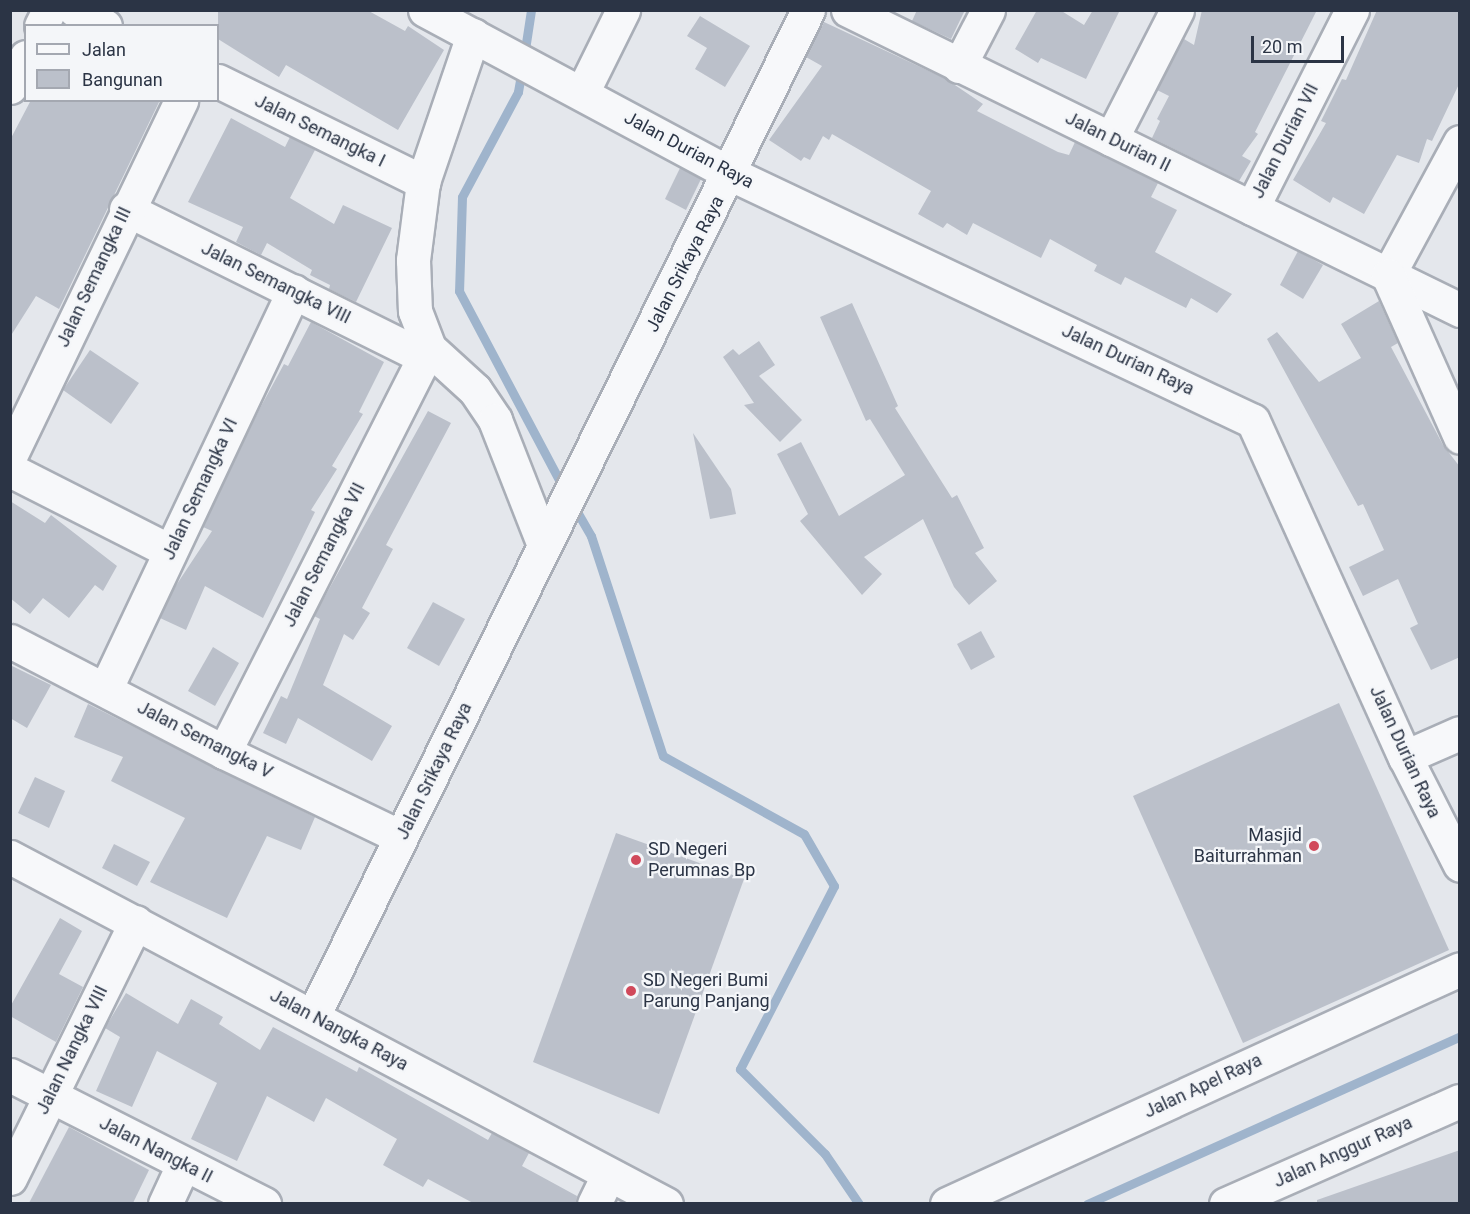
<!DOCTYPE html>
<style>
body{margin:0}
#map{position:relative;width:1470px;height:1214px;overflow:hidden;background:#e4e7ec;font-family:Roboto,sans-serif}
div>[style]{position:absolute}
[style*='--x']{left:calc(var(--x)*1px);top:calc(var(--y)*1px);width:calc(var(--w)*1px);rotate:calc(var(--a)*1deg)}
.stream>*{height:9px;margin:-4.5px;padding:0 4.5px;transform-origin:4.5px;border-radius:4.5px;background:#9fb4cc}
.building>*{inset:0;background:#bbc0ca}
.roads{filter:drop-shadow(2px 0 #a9aeb7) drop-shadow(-2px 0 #a9aeb7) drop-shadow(0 2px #a9aeb7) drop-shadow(0 -2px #a9aeb7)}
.minor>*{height:33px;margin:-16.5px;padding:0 16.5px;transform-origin:16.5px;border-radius:16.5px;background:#f7f8fa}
.dots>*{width:16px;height:16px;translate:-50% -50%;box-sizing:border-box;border:3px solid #f4f6f9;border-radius:50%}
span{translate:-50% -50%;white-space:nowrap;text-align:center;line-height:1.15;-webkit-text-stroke:4.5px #f4f6f9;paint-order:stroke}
.street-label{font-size:18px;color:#2b3445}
.poi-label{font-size:18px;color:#2b3445}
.right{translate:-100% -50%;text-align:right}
.left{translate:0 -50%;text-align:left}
.frame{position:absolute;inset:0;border:12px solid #2b3445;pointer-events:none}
.legend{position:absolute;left:24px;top:24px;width:195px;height:78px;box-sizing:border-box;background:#f4f6f9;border:2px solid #a4a8b1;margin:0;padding:8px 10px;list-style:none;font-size:18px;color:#2b3445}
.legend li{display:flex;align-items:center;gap:12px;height:30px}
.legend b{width:30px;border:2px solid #a4a8b1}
.scale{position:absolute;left:1251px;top:36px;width:93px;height:27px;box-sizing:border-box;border:3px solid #2b3445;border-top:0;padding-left:8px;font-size:18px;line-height:21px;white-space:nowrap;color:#2b3445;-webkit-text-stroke:4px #f4f6f9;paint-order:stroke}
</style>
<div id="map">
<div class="stream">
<div style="--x:524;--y:56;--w:47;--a:-81.3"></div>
<div style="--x:522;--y:69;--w:23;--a:100"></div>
<div style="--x:518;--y:92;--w:119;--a:118.1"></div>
<div style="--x:462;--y:197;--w:94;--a:91.8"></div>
<div style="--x:459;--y:291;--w:224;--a:62.1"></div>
<div style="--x:572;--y:503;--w:38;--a:60"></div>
<div style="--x:591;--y:536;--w:231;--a:71.9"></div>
<div style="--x:663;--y:756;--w:161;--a:29"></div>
<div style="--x:804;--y:834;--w:60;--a:60"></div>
<div style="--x:834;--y:886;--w:206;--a:117.2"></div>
<div style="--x:740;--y:1069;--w:120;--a:45"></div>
<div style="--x:825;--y:1154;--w:60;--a:55.8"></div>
<div style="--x:1087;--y:1204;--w:409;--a:-24.2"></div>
</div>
<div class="building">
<div style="clip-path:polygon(218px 10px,367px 10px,405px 31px,408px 26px,444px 50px,398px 130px,286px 65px,279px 77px,218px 39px)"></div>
<div style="clip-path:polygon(917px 10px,965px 10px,951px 39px,912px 21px)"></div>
<div style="clip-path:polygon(1037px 10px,1060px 10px,1084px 25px,1093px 10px,1120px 10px,1086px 79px,1041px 58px,1038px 63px,1015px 49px)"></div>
<div style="clip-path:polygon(1202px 10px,1317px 10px,1255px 132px,1258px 134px,1242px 156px,1251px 161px,1239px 181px,1152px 138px,1160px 121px,1157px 119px,1169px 96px,1157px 90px,1184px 39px,1194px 45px)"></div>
<div style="clip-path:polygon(1377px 10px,1460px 10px,1460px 82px,1432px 141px,1427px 139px,1419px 163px,1397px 155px,1364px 214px,1333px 197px,1330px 203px,1293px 180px,1326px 123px,1321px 121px,1342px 79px,1346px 80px)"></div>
<div style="clip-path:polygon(700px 16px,750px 46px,725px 87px,695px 69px,707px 48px,687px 36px)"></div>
<div style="clip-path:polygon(824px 22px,946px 79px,983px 104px,977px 111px,1058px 152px,1069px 155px,1075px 142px,1158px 183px,1151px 197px,1177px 210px,1155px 252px,1232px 294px,1217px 313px,1191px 298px,1186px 308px,1125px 277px,1121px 285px,1094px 271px,1097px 265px,1050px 239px,1041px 258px,973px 223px,967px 235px,947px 223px,943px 228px,918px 214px,931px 191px,832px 134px,829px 140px,823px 136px,810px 160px,804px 157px,801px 161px,769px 140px,822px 66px,806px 57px)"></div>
<div style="clip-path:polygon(31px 100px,160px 100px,59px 309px,36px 296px,10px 337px,10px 140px)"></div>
<div style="clip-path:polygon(231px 118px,285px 147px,290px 137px,315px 150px,290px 198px,334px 224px,343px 205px,392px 228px,356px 302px,329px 289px,330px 285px,310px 275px,312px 270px,267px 243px,261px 255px,236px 242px,243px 227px,188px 202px)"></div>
<div style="clip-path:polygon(680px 168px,701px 179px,686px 210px,665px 199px)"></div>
<div style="clip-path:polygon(1298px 251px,1323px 265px,1303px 299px,1280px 285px)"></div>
<div style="clip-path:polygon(1379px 301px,1398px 343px,1391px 347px,1443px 445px,1460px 467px,1460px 657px,1431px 670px,1410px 628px,1418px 624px,1398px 579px,1363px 596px,1349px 567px,1384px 550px,1363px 504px,1358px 506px,1267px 339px,1277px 332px,1319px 382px,1361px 358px,1341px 324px)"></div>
<div style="clip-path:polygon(852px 303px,898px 406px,895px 408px,952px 498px,957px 495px,984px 548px,975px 553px,997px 581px,969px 605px,954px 587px,923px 519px,864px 557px,882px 574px,862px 595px,800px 521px,808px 514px,777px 454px,801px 442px,839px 516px,905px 475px,870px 419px,866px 421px,820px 317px)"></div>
<div style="clip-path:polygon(311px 322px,384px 362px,359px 412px,363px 414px,332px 466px,337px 469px,311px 510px,315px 512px,263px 618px,205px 586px,186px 630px,160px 618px,175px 587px,212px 531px,203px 527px,259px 410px,284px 364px,288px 366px)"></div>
<div style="clip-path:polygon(759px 341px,775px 365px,759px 376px,802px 420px,780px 442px,744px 405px,754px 403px,723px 357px,733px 349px,739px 355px)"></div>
<div style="clip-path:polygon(90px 350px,139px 383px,111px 424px,63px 390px)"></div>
<div style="clip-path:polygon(428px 411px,451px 423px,386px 545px,393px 549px,362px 608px,370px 613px,353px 640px,344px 634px,323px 685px,392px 726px,372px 761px,298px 718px,286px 744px,263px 733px,281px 696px,287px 699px,320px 619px,314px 616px)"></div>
<div style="clip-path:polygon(693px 433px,731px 489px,736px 514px,710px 519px)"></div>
<div style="clip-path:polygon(10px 501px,45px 523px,51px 515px,117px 566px,103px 591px,95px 585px,69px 618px,43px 598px,30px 614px,10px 598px)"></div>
<div style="clip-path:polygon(433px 602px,465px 619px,439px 666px,407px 648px)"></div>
<div style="clip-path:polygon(981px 631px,995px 657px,971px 670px,957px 644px)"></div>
<div style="clip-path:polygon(213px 647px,239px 663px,215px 706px,188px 691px)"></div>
<div style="clip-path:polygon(10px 665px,51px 685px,27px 728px,10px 718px)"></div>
<div style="clip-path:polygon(1339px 703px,1449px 950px,1243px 1043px,1133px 796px)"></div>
<div style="clip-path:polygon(88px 704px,315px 817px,301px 850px,267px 836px,227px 918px,150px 882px,185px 818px,111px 781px,123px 757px,74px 737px)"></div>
<div style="clip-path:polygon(35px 777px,65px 791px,49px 828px,18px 813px)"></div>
<div style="clip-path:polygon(616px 833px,744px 879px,659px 1114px,533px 1062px)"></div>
<div style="clip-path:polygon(114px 844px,150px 862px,137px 886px,102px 868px)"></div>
<div style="clip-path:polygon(60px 918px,82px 931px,59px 974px,83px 987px,56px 1042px,10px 1016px,10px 1007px)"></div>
<div style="clip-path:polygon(126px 993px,178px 1024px,191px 999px,223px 1017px,219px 1024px,260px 1050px,273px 1027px,357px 1072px,359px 1067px,488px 1140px,492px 1133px,529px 1153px,522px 1166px,577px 1196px,576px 1203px,473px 1203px,428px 1179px,423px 1187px,383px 1165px,397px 1139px,326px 1098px,314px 1122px,267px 1096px,237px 1161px,191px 1139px,217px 1083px,157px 1051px,132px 1107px,96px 1091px,120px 1037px,105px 1028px)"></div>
<div style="clip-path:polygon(69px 1127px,149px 1170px,133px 1203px,29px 1203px)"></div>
<div style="clip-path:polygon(1460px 1150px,1460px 1203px,1317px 1203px,1317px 1200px)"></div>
</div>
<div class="roads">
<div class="minor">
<div style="--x:75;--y:10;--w:34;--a:28"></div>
<div style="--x:425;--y:10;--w:347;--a:28.2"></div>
<div style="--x:731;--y:174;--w:577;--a:25.32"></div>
<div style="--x:1253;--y:421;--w:369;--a:65.7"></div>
<div style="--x:1405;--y:757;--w:121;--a:63"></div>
<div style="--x:848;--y:10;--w:682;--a:26.11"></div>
<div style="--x:41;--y:26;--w:18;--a:-63"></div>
<div style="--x:473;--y:35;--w:155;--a:108.8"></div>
<div style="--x:423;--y:182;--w:79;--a:97.3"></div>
<div style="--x:413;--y:260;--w:51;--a:87.8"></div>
<div style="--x:415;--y:311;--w:40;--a:69"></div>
<div style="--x:429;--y:348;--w:62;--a:42.4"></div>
<div style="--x:475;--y:390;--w:36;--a:56"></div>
<div style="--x:495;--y:420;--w:134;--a:68.6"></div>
<div style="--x:959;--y:66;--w:63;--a:-62.6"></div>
<div style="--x:218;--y:81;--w:229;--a:26.2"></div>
<div style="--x:10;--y:87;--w:34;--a:-62"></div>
<div style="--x:582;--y:93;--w:93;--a:-63.7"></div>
<div style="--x:1111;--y:139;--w:145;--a:-62.9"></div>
<div style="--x:1460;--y:142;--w:151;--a:118.4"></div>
<div style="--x:1388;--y:275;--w:177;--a:66"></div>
<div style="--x:1252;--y:208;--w:222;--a:-63.2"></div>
<div style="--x:126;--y:209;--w:333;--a:26.4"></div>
<div style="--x:10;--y:456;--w:395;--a:-64.3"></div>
<div style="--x:10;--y:470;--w:179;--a:26.9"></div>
<div style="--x:10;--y:641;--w:241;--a:27.4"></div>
<div style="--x:224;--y:752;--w:196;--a:25.7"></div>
<div style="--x:106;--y:688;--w:439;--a:-64.7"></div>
<div style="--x:224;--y:752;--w:453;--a:-63.1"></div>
<div style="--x:1405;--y:757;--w:60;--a:-23.6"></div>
<div style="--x:10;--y:857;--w:742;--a:27.88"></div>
<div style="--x:313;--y:1016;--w:1121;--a:-63.8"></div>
<div style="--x:10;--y:1075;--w:285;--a:26.9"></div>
<div style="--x:10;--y:1178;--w:285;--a:-63.8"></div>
<div style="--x:165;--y:1204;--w:43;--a:-65.2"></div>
<div style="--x:594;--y:1204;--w:32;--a:-64"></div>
<div style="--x:947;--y:1204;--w:564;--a:-24.61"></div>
<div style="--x:1226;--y:1204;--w:256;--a:-23.8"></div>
</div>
</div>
<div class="dots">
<div style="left:1314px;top:846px;background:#d1495b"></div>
<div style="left:636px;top:860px;background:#d1495b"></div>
<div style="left:631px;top:991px;background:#d1495b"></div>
</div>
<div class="street-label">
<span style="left:320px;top:131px;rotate:26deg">Jalan Semangka I</span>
<span style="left:1285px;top:141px;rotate:-63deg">Jalan Durian VII</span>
<span style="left:1118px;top:142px;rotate:26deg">Jalan Durian II</span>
<span style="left:689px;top:150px;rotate:28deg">Jalan Durian Raya</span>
<span style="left:685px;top:264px;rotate:-63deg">Jalan Srikaya Raya</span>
<span style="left:94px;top:277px;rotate:-65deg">Jalan Semangka III</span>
<span style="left:276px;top:283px;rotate:26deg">Jalan Semangka VIII</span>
<span style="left:1128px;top:360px;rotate:25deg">Jalan Durian Raya</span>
<span style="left:200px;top:489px;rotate:-65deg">Jalan Semangka VI</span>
<span style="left:324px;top:555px;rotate:-63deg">Jalan Semangka VII</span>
<span style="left:205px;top:740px;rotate:27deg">Jalan Semangka V</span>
<span style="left:1405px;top:752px;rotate:65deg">Jalan Durian Raya</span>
<span style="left:434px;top:771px;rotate:-64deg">Jalan Srikaya Raya</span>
<span style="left:339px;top:1030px;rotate:28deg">Jalan Nangka Raya</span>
<span style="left:72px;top:1050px;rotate:-64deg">Jalan Nangka VIII</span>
<span style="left:1203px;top:1086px;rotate:-25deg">Jalan Apel Raya</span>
<span style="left:156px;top:1150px;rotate:27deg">Jalan Nangka II</span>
<span style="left:1343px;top:1152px;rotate:-24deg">Jalan Anggur Raya</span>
</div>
<div class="poi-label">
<span class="right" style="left:1302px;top:846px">Masjid<br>Baiturrahman</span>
<span class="left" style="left:648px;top:860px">SD Negeri<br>Perumnas Bp</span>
<span class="left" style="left:643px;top:991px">SD Negeri Bumi<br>Parung Panjang</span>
</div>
<div class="frame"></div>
<ul class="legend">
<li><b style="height:8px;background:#f7f8fa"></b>Jalan</li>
<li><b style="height:16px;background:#bbc0ca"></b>Bangunan</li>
</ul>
<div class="scale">20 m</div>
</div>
